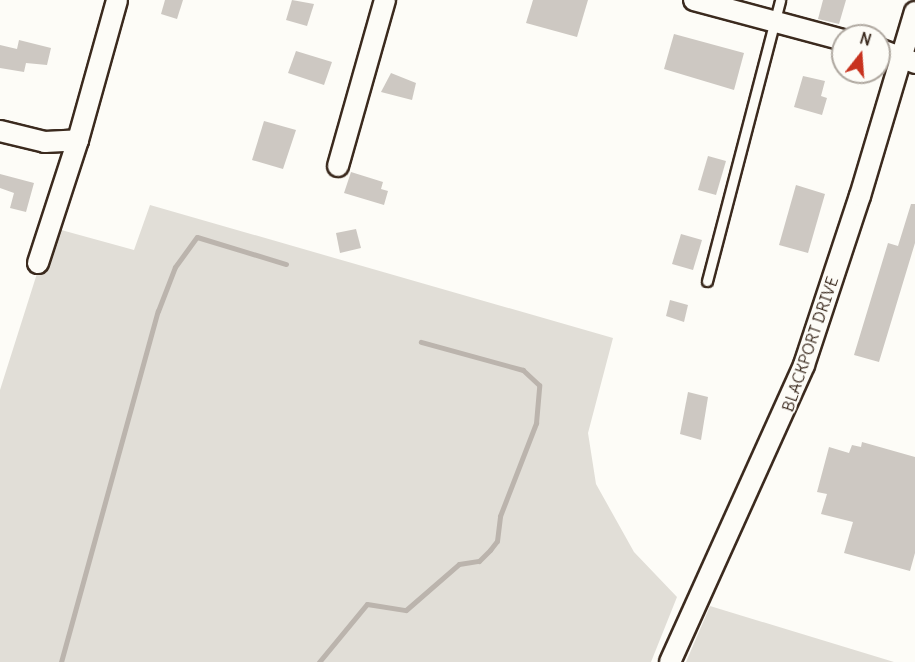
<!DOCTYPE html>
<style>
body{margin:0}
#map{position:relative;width:915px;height:662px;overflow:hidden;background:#fdfcf7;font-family:Delius,sans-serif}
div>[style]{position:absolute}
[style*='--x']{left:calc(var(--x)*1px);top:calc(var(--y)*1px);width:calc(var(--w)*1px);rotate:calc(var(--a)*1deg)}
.green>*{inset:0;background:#e1ded7}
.stream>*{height:5px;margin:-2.5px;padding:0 2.5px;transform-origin:2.5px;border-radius:2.5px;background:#bbb4ad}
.building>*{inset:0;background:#cdc8c2}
.roads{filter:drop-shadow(2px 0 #3b2a1e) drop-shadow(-2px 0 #3b2a1e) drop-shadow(0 2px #3b2a1e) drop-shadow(0 -2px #3b2a1e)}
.service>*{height:9px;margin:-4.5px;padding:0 4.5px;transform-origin:4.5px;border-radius:4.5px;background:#fdfcf7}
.minor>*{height:20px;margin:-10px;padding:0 10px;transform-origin:10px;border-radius:10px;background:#fdfcf7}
span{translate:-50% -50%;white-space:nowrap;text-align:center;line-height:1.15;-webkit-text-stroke:4.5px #fdfcf7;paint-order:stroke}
.street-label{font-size:16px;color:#3b2a1e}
.north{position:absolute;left:831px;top:24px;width:60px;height:60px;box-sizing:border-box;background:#fdfcf7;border:2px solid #afa8a0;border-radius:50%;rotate:17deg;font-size:16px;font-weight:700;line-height:24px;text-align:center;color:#3b2a1e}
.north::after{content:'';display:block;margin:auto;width:21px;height:27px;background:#c8321e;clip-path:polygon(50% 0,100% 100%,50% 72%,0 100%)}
</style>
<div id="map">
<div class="green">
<div style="clip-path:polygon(150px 205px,613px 338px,588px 433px,596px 484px,634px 552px,677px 597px,651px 662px,0 662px,0 390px,40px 264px,54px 228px,134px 250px)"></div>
<div style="clip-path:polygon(710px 606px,894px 662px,686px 662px)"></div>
</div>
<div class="stream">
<div style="--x:61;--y:662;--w:364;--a:-74.6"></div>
<div style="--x:158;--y:311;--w:47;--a:-68.9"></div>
<div style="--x:175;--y:267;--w:37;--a:-54"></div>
<div style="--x:197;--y:237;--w:93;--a:16.9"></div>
<div style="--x:319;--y:662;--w:75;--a:-50.4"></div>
<div style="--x:367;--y:604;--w:39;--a:9"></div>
<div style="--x:406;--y:610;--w:70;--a:-41"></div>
<div style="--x:459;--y:564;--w:20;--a:-9"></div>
<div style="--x:479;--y:561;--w:16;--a:-45"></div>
<div style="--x:490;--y:550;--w:11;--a:-52"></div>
<div style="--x:497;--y:541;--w:25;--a:-83"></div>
<div style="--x:500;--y:516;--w:100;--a:-68.8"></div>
<div style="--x:536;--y:423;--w:38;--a:-85"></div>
<div style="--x:539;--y:385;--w:22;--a:-137"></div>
<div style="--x:523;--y:370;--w:106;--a:-164.6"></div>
</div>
<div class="building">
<div style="clip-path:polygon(165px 0,183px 0,177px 19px,161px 14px)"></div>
<div style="clip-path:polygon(292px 0,314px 4px,307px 26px,286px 20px)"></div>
<div style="clip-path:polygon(533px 0,588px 0,577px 37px,526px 23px)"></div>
<div style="clip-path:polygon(823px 0,846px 0,839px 24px,818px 19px)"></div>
<div style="clip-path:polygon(674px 34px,744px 53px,734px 90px,664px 69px)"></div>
<div style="clip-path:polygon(19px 40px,51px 48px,47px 65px,26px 63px,24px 72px,0 68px,0 45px,17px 49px)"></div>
<div style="clip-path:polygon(296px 51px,332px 62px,324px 85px,288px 73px)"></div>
<div style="clip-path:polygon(391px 73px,416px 83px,412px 100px,381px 92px)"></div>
<div style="clip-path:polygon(803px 76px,825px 81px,821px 96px,827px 98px,822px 115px,794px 107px)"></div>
<div style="clip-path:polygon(264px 121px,296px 130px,283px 169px,252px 160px)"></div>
<div style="clip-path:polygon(708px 156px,726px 161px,716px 195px,698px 190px)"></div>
<div style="clip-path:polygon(351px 172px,383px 182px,381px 189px,388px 191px,384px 205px,344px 193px)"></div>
<div style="clip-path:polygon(0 174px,34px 183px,26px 212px,10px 208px,14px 193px,0 188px)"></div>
<div style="clip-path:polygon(796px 185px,825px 194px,808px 253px,779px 245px)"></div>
<div style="clip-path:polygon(911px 204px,915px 204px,915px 243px,879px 362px,854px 355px,888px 243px,898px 246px)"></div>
<div style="clip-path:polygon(356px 229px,361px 248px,340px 253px,336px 233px)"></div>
<div style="clip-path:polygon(681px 234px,702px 240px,693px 270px,672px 264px)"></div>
<div style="clip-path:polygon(670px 300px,688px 305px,684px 322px,666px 316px)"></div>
<div style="clip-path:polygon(688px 392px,708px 397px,701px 440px,680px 434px)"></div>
<div style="clip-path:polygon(862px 442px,915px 457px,915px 553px,910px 571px,844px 553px,853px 522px,821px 514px,827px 494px,817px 492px,829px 447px,849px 453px,852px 445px,861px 447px)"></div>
</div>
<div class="roads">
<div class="service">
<div style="--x:707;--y:281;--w:290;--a:-75.4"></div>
</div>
<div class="minor">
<div style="--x:694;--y:0;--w:154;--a:15"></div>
<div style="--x:879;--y:49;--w:39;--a:21"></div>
<div style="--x:0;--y:131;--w:46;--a:13.7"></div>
<div style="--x:45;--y:142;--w:33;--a:-3"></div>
<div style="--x:78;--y:140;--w:145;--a:-74.4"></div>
<div style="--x:338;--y:166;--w:173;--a:-74.2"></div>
<div style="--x:38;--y:263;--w:129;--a:-72"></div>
<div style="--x:670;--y:662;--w:326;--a:-65.7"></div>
<div style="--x:804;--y:365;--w:178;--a:-71.7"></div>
<div style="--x:860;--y:196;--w:192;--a:-73.4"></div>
</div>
</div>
<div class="street-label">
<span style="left:810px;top:344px;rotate:-71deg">BLACKPORT DRIVE</span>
</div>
<div class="north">N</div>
</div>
